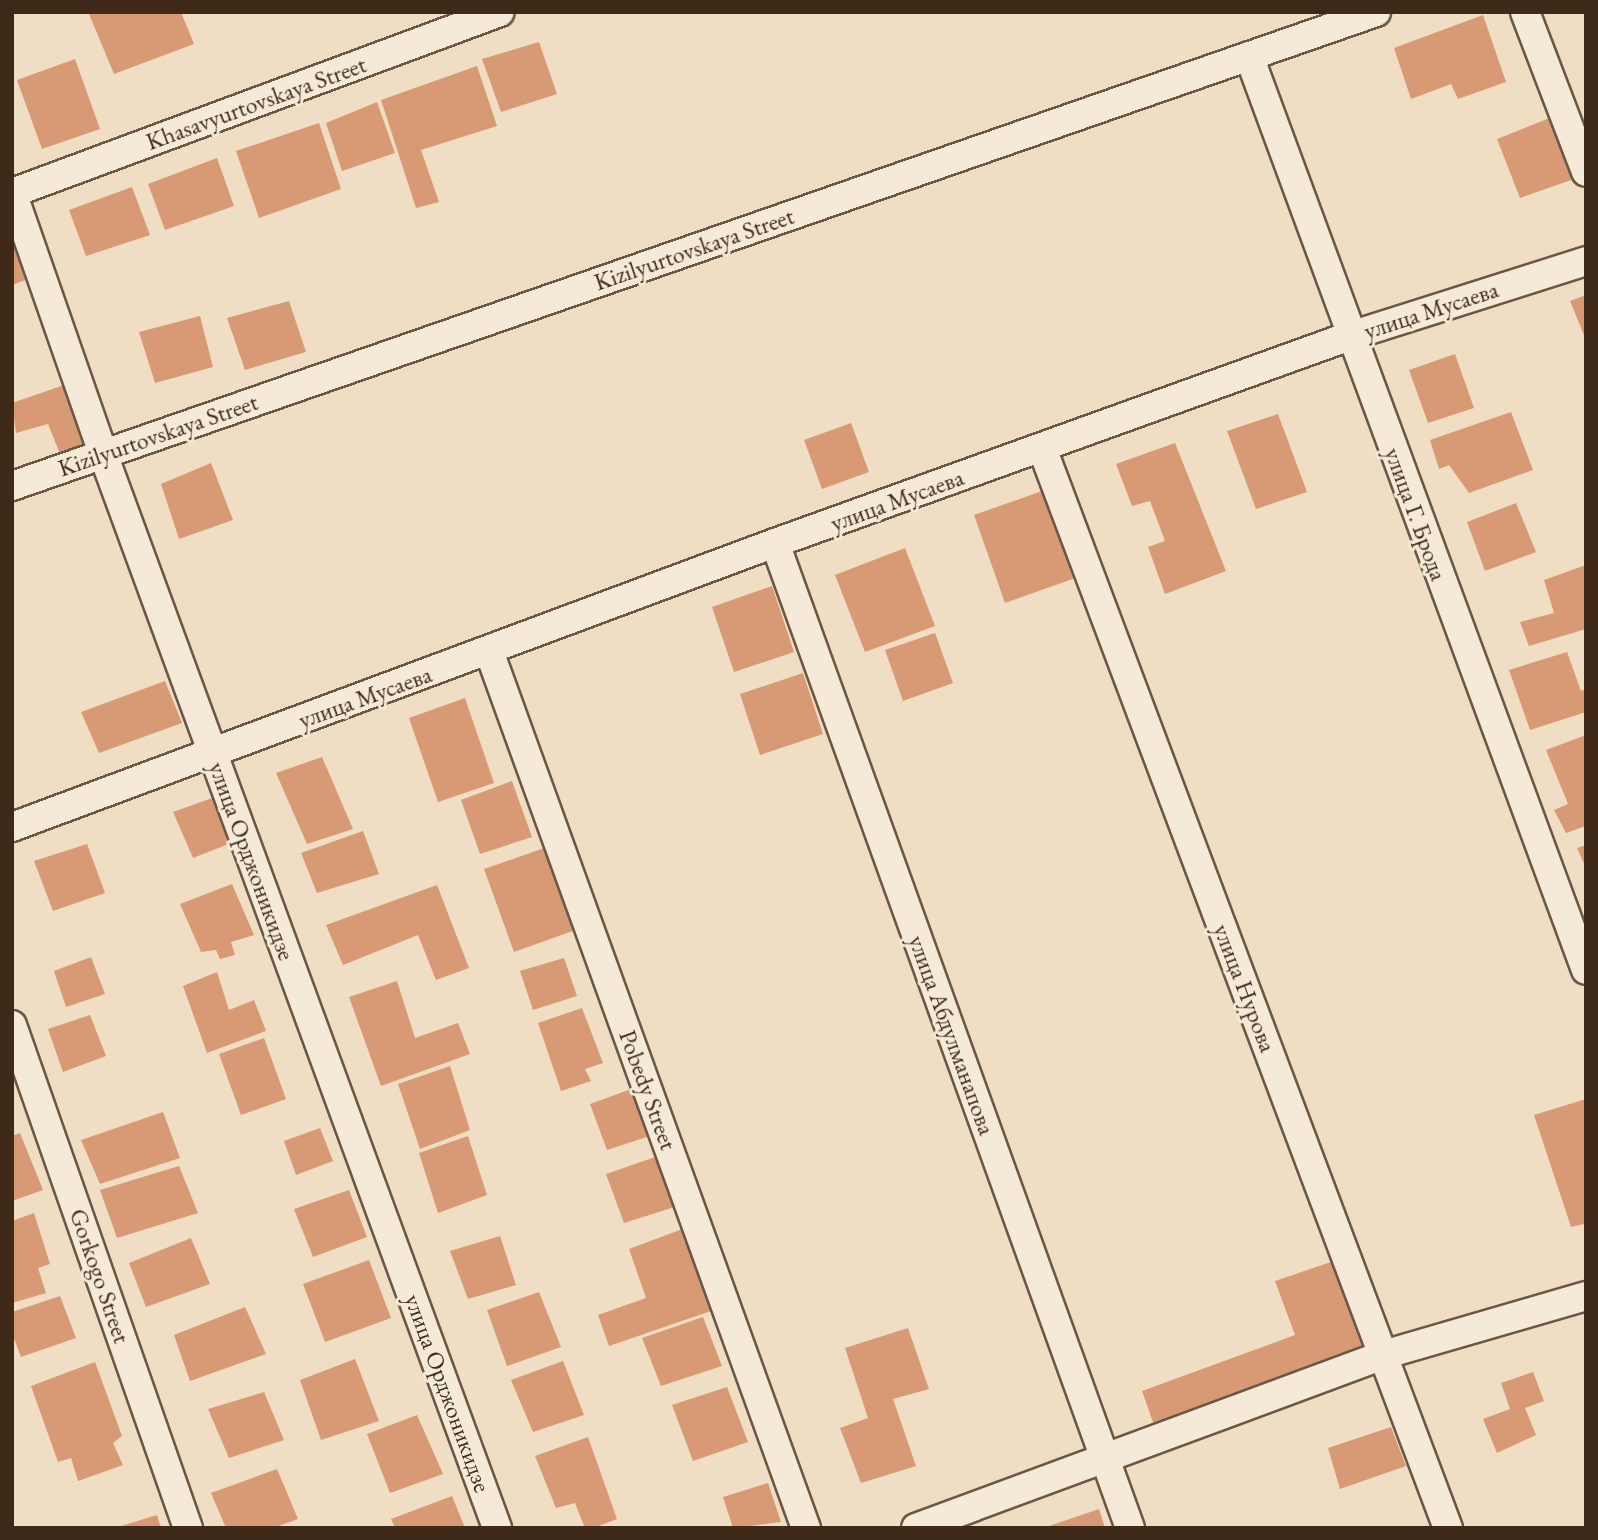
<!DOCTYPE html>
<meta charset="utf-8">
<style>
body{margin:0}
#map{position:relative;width:1598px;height:1540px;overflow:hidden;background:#efdec3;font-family:"EB Garamond",serif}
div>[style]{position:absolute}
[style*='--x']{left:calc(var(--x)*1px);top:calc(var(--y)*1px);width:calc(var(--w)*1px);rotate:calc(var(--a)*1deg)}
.building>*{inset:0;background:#d89a75}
.roads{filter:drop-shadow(2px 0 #6b5744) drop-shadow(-2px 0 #6b5744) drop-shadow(0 2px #6b5744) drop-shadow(0 -2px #6b5744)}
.minor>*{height:28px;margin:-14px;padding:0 14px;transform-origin:14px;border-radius:14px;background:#f5ead8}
span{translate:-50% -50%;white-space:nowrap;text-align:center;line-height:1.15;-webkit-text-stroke:6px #f5ead8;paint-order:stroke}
.street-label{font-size:24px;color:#3f2a19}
.frame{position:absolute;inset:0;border:14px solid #3f2a19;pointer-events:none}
</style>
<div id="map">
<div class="building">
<div style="clip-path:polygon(93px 12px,181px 12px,194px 44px,114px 74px,89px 14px)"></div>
<div style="clip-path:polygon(1483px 15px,1506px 82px,1458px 99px,1451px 84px,1411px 99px,1394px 48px)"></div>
<div style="clip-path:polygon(539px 42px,557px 94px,501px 112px,482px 59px)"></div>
<div style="clip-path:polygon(75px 59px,100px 129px,42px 149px,17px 80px)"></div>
<div style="clip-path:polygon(477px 66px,497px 126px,421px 150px,439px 202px,416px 208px,381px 100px)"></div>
<div style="clip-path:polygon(377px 102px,395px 153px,342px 171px,326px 123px)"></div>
<div style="clip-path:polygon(1552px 117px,1577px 178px,1520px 198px,1497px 139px)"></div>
<div style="clip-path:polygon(319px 123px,341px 189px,259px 218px,236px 151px)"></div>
<div style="clip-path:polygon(217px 158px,234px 206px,165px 230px,148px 184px)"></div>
<div style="clip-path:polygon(132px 187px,150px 235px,86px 256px,69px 210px)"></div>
<div style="clip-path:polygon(12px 233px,31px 278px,12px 285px)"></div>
<div style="clip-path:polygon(1586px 295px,1586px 340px,1570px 301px)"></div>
<div style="clip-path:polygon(289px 301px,306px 352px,245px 370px,227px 318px)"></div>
<div style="clip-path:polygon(200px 316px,213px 367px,155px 383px,139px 332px)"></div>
<div style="clip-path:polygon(1455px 354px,1474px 408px,1428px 423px,1409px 370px)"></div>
<div style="clip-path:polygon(67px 384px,89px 447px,62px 459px,48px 424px,16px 433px,12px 403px)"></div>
<div style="clip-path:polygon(1511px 412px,1533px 470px,1469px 493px,1449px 465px,1439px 469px,1430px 440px)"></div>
<div style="clip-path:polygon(1278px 414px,1307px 492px,1256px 509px,1227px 431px)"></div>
<div style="clip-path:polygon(851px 423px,869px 472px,822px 489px,804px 440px)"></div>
<div style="clip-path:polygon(1175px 443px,1226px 571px,1165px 594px,1148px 547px,1165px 541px,1150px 501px,1132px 506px,1116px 464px)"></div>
<div style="clip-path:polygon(211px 463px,233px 520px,179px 539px,161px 484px)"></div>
<div style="clip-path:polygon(1042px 491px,1061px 545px,1072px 541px,1084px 575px,1005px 603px,974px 515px)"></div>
<div style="clip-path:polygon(1516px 503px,1536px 552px,1485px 571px,1467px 522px)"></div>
<div style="clip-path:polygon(905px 548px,935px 626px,865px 652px,835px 575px)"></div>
<div style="clip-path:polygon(1586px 565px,1586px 629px,1529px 646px,1520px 622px,1554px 613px,1544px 580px)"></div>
<div style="clip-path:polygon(772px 586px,794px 652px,734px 672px,712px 607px)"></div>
<div style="clip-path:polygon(935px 633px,953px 683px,903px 701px,885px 650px)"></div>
<div style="clip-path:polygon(1567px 652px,1581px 691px,1586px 689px,1586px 712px,1530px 730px,1509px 670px)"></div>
<div style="clip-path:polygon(803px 673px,823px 734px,760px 755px,740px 694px)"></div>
<div style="clip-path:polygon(165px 681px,182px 723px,99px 753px,81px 712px)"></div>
<div style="clip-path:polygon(465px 698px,494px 783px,438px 802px,409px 718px)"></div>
<div style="clip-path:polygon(1586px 735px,1586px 826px,1566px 833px,1554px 810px,1568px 804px,1546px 750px)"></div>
<div style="clip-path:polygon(322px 757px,353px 829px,307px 844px,276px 773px)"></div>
<div style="clip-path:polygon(512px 781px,532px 837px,480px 854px,461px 800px)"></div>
<div style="clip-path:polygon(215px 797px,236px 841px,193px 858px,173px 812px)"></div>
<div style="clip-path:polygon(363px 831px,379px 874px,317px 893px,301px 853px)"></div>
<div style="clip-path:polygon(87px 844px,105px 893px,53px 911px,34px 861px)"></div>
<div style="clip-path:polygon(1586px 845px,1586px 868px,1577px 848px)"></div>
<div style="clip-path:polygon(550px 846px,581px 928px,514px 952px,484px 869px)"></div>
<div style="clip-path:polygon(232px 884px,254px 935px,231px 942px,235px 955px,220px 959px,216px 950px,201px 952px,180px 904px)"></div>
<div style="clip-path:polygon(437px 885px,469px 968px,436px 980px,418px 935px,343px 965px,326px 925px)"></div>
<div style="clip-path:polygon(91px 957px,105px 994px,66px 1007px,54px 971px)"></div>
<div style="clip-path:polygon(564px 958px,577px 996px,533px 1010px,520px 971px)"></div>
<div style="clip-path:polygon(217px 972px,229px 1010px,254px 1000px,266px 1031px,207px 1053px,183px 986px)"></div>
<div style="clip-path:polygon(397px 981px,415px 1038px,458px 1023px,470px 1054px,381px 1086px,349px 997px)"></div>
<div style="clip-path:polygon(582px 1008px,603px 1063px,585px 1069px,591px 1081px,561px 1091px,538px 1023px)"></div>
<div style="clip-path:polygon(90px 1015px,106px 1056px,63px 1072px,48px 1029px)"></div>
<div style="clip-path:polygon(264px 1038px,286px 1099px,241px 1115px,219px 1054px)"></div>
<div style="clip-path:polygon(450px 1066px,470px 1130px,420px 1149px,398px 1084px)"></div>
<div style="clip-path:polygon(637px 1087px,656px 1134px,607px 1150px,590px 1104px)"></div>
<div style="clip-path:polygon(1586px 1099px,1586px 1229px,1585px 1229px,1584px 1224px,1571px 1227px,1534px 1115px)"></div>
<div style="clip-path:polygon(163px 1112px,180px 1158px,100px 1184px,81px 1140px)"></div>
<div style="clip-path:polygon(320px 1128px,333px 1161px,296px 1175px,284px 1141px)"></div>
<div style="clip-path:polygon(20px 1133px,43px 1190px,12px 1201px,12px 1136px)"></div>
<div style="clip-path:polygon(468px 1136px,487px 1195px,438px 1213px,419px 1153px)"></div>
<div style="clip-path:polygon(661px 1155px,681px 1205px,624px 1223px,606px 1174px)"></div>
<div style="clip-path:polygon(179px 1166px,198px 1213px,117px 1238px,100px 1190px)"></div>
<div style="clip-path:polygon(349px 1190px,367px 1237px,313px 1257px,294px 1209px)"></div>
<div style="clip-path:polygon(34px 1213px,50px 1264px,38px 1268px,46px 1293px,12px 1303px,12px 1221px)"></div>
<div style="clip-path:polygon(685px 1228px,717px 1309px,609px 1346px,598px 1315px,646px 1298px,629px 1249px)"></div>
<div style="clip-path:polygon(500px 1236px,516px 1285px,468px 1299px,450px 1251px)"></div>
<div style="clip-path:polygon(191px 1238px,210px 1284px,146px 1307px,129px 1263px)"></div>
<div style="clip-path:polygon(369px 1260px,391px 1318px,325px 1342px,303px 1284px)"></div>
<div style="clip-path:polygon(1334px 1261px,1366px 1347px,1154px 1425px,1142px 1391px,1295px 1335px,1275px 1281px)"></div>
<div style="clip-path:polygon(539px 1292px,561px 1347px,507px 1366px,487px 1310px)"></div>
<div style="clip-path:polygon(60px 1296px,76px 1338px,21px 1357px,12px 1333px,12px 1312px)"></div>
<div style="clip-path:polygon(245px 1307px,266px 1354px,190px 1381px,174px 1335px)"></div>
<div style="clip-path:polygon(703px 1317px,722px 1366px,661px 1386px,642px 1338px)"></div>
<div style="clip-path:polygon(908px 1328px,929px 1389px,893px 1399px,916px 1466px,861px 1483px,840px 1428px,868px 1418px,845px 1348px)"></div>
<div style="clip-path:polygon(355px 1359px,379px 1421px,321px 1440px,300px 1380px)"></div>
<div style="clip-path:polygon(563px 1361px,584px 1415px,533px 1432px,511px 1380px)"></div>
<div style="clip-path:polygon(95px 1362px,122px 1436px,113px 1443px,123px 1465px,78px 1481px,71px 1458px,58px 1462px,31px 1386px)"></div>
<div style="clip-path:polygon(1533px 1372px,1544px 1401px,1525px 1408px,1536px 1435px,1497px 1453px,1483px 1419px,1510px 1409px,1501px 1383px)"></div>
<div style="clip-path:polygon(727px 1387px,748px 1442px,693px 1461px,672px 1405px)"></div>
<div style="clip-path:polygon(264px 1392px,284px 1440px,229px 1458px,208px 1409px)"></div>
<div style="clip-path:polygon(417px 1415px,443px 1474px,390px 1493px,367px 1434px)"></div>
<div style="clip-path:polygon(1391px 1427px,1406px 1466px,1340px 1489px,1328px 1448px)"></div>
<div style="clip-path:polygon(588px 1437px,617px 1519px,593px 1528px,585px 1528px,575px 1503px,556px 1508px,535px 1456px)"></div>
<div style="clip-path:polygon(277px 1469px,298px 1519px,273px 1528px,226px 1528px,211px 1493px)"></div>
<div style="clip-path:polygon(768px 1483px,781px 1522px,733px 1528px,723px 1497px)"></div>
<div style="clip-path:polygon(452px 1496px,465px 1528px,395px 1528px,391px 1519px)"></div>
<div style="clip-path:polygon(1099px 1509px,1105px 1528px,1046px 1528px,1046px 1527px)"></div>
<div style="clip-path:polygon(157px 1515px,161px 1528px,118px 1528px,118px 1527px)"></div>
</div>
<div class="roads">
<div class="minor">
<div style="--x:1525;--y:12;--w:171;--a:69.1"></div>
<div style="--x:1249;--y:56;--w:974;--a:69.76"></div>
<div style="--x:12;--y:192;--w:277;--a:70.8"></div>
<div style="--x:103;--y:454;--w:1144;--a:69.85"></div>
<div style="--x:12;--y:193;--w:520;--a:-20.35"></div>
<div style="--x:1042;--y:448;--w:1154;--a:69.4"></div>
<div style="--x:12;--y:486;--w:1444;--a:-19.16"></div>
<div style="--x:775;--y:543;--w:1047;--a:70.18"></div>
<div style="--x:489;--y:651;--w:933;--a:70.13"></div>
<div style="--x:12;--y:827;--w:814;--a:-20.42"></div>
<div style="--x:775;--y:543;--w:611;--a:-19.8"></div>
<div style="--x:1350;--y:336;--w:248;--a:-17.6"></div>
<div style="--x:12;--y:1025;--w:533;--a:70.72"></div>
<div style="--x:916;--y:1528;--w:498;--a:-20.3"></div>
<div style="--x:1383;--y:1355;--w:211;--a:-16.2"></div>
</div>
</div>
<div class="street-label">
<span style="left:256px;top:103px;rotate:-20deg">Khasavyurtovskaya Street</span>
<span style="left:694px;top:249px;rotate:-19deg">Kizilyurtovskaya Street</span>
<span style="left:1431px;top:310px;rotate:-18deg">улица Мусаева</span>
<span style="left:158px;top:435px;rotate:-19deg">Kizilyurtovskaya Street</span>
<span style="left:897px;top:500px;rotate:-20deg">улица Мусаева</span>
<span style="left:1416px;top:514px;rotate:70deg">улица Г. Брода</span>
<span style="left:365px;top:697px;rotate:-20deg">улица Мусаева</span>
<span style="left:252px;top:861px;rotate:70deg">улица Орджоникидзе</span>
<span style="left:1245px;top:988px;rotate:69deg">улица Нурова</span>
<span style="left:952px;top:1035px;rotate:70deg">улица Абдулманапова</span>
<span style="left:648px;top:1090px;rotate:70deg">Pobedy Street</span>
<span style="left:100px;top:1276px;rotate:71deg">Gorkogo Street</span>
<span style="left:448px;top:1393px;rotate:70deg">улица Орджоникидзе</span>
</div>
<div class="frame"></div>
</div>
